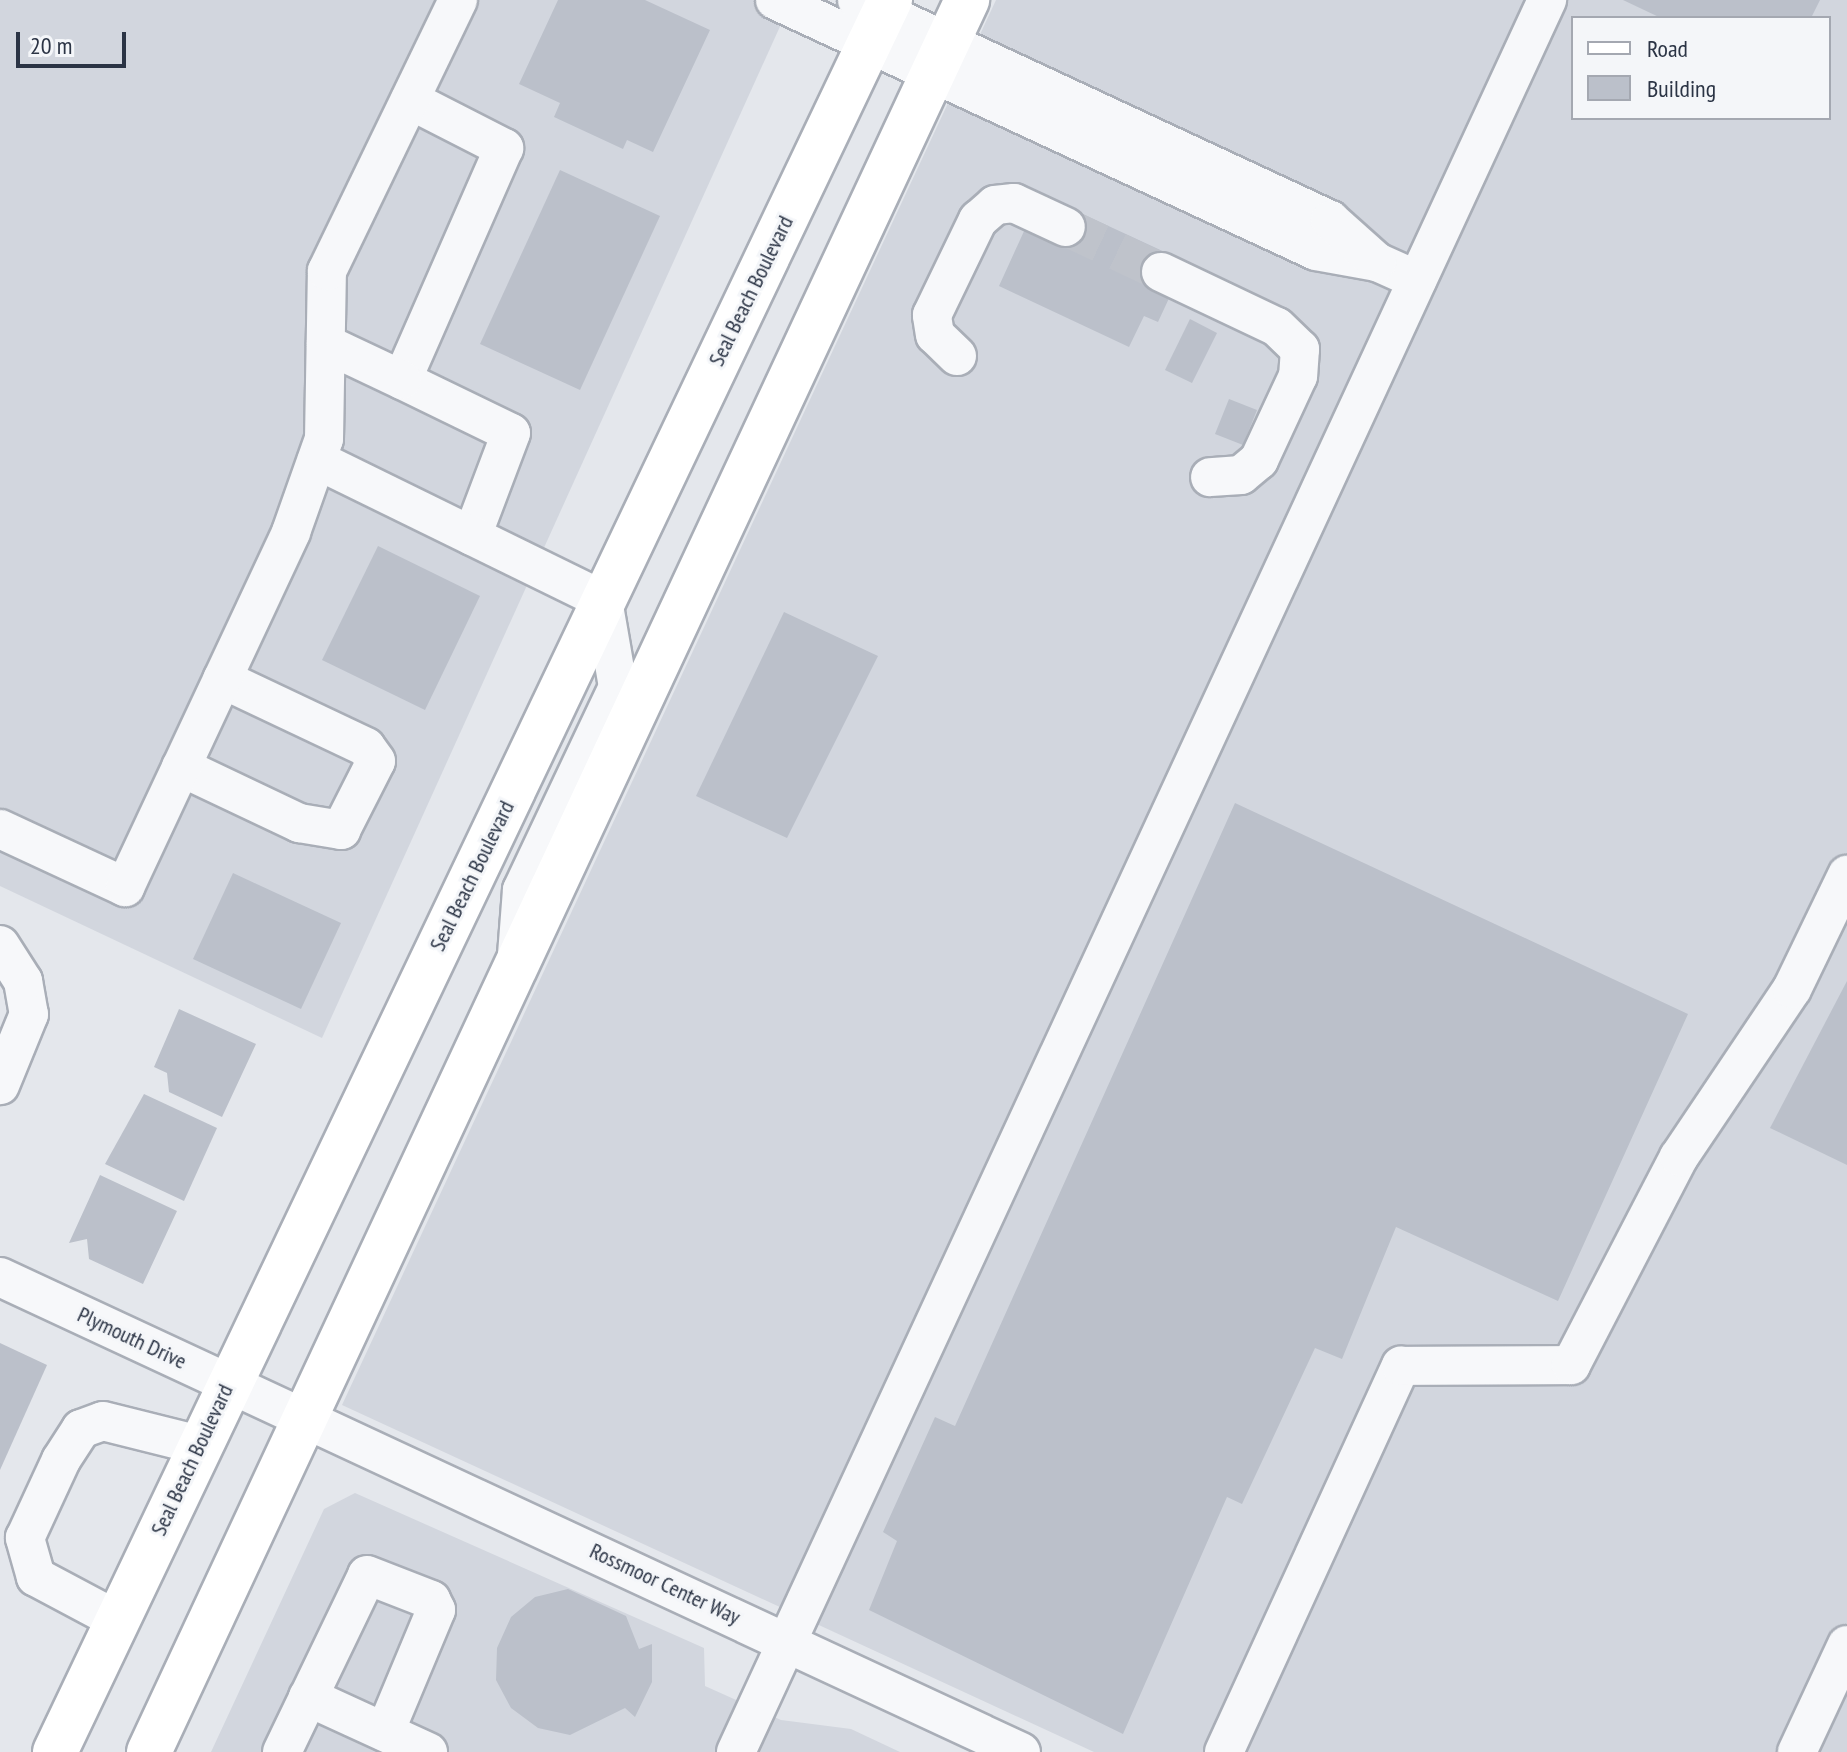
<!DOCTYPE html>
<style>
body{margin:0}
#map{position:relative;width:1847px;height:1752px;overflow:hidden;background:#e4e7ec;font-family:"PT Sans Narrow",sans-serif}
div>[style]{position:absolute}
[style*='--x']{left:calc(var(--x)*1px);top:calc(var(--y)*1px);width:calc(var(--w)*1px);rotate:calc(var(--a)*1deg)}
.built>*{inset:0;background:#d2d6de}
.building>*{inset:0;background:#bbc0ca}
.minor-tunnel>*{height:38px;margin-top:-19px;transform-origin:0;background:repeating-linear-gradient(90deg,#bfc3cb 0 38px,transparent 0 57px)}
.roads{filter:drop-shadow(2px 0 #a9aeb7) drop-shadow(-2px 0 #a9aeb7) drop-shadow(0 2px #a9aeb7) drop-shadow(0 -2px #a9aeb7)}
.minor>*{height:38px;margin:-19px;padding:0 19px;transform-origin:19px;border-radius:19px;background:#f7f8fa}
.major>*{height:44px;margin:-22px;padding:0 22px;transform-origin:22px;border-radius:22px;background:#fff}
span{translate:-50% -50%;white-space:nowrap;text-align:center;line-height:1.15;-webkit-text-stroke:6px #f4f6f9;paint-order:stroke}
.street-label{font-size:22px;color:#2b3445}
.legend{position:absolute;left:1571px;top:16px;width:260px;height:104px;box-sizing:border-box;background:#f4f6f9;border:2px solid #a4a8b1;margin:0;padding:10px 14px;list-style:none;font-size:24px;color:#2b3445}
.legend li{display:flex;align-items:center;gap:16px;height:40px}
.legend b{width:40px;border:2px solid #a4a8b1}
.scale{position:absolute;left:16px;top:32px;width:110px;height:36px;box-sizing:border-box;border:4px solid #2b3445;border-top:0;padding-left:10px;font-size:24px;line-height:28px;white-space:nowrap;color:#2b3445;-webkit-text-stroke:6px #f4f6f9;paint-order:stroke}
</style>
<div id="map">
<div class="built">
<div style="clip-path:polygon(0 0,792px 0,322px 1038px,0 886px)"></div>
<div style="clip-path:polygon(evenodd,996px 0,1847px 0,1847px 1752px,1094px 1752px,342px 1405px,996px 0,1573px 18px,1829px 18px,1829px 118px,1573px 118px,1573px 18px)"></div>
<div style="clip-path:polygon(355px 1493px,704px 1648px,705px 1686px,781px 1720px,851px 1729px,900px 1752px,211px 1752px,324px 1509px)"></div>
</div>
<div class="building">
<div style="clip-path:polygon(558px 0,645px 0,710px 30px,653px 152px,627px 140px,623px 149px,554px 117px,560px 103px,519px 84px)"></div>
<div style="clip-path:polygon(1623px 0,1820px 0,1811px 18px,1661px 18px)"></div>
<div style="clip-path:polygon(560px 170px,660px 216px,580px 390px,480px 344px)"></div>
<div style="clip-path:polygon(1074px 210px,1169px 254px,1154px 286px,1171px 294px,1158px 322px,1144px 316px,1129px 347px,999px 286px,1030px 218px)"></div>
<div style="clip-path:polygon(1190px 319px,1217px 333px,1192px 383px,1165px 370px)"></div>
<div style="clip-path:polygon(1229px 399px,1257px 410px,1243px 445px,1215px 434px)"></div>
<div style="clip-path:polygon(378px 546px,480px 596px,425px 710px,322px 660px)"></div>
<div style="clip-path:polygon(784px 612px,878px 656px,787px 838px,696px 796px)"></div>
<div style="clip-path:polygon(1235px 803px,1688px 1014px,1558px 1301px,1396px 1227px,1342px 1359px,1315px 1348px,1242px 1504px,1227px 1497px,1123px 1734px,869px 1610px,897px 1541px,883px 1532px,935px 1417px,955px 1426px)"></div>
<div style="clip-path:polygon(233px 873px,341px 923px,301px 1009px,193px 959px)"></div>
<div style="clip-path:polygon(1847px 981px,1847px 1165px,1770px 1128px)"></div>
<div style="clip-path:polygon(179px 1009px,256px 1044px,222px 1117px,169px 1092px,167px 1073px,154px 1067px)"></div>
<div style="clip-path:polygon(144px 1094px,217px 1128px,184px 1201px,105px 1164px)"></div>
<div style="clip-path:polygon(100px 1175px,177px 1211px,143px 1284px,89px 1259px,87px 1239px,69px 1243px)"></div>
<div style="clip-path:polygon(0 1343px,47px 1365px,0 1470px)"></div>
<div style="clip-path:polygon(568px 1589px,626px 1616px,639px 1649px,652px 1644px,652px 1682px,635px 1717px,625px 1708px,570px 1735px,538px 1728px,511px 1708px,496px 1680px,497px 1648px,511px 1617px,535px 1597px)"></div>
</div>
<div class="minor-tunnel">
<div style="--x:1066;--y:227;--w:105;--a:25.3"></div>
</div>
<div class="roads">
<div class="minor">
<div style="--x:775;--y:0;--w:596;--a:24.89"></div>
<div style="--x:1316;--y:251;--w:62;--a:10.2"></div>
<div style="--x:1377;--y:262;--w:44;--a:24.2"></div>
<div style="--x:857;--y:0;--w:522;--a:24.94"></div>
<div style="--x:1330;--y:220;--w:63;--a:41.8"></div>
<div style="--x:410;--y:100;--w:106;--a:27.1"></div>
<div style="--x:504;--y:148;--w:253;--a:113.7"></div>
<div style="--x:402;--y:380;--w:121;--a:25.9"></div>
<div style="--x:511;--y:433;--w:110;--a:110.7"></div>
<div style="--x:1161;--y:272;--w:128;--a:25.4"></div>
<div style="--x:1277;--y:327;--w:32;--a:44"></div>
<div style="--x:1300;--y:349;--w:27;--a:94"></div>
<div style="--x:1298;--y:376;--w:93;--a:114.9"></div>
<div style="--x:1259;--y:460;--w:23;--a:140"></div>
<div style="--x:1241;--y:475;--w:31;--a:176"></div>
<div style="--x:326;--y:344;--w:84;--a:25.3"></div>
<div style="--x:957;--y:356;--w:30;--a:-136"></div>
<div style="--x:935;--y:335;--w:20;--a:-99"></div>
<div style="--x:932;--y:315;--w:106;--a:-64.2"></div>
<div style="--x:978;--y:220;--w:23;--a:-41"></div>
<div style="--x:995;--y:205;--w:19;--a:-6"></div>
<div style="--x:1014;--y:203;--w:57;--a:24.8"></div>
<div style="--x:317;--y:460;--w:318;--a:26.1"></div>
<div style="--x:603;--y:600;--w:88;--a:80.2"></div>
<div style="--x:618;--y:687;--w:225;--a:115.3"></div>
<div style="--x:522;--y:890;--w:65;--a:94.4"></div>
<div style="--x:181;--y:767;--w:131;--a:25.4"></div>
<div style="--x:299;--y:823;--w:43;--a:9.5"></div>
<div style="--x:341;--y:830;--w:77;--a:-63.1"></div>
<div style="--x:376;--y:761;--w:17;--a:-126"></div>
<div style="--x:366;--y:747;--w:159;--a:-154.7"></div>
<div style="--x:0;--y:829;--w:138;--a:24.9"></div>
<div style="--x:125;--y:887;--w:392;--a:-64.9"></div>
<div style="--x:291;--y:532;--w:99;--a:-70.5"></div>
<div style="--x:324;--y:439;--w:168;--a:-89"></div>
<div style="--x:327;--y:271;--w:301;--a:-64.2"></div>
<div style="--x:0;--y:945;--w:43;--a:57.4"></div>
<div style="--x:23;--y:981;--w:34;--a:80"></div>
<div style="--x:29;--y:1014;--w:77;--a:112.2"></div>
<div style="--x:0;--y:1277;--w:1126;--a:24.95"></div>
<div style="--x:117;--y:1620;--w:92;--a:-152"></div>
<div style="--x:36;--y:1577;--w:41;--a:-105.8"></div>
<div style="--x:25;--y:1538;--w:86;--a:-65.2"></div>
<div style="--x:61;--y:1460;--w:37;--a:-57"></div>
<div style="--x:81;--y:1429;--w:23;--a:-20"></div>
<div style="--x:103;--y:1421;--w:99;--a:14"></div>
<div style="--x:308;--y:1697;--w:132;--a:24.6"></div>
<div style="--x:282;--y:1752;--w:196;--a:-64.3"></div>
<div style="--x:367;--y:1575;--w:69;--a:21.3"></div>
<div style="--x:431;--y:1600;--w:11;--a:63"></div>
<div style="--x:436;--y:1610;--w:132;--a:112.7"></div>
<div style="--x:736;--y:1752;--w:1931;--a:-65.16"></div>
<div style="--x:1224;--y:1752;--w:425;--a:-65.4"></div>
<div style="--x:1401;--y:1366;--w:170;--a:-0.3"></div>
<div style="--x:1571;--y:1365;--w:234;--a:-62.6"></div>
<div style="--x:1679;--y:1157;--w:202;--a:-56.1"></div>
<div style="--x:1792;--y:989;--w:127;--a:-64.2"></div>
<div style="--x:1797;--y:1752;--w:118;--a:-65"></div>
</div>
<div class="major">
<div style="--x:55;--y:1752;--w:1941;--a:-64.52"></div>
<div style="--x:149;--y:1752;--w:1934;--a:-64.97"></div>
</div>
</div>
<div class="street-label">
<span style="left:751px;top:291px;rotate:-64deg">Seal Beach Boulevard</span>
<span style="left:472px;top:876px;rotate:-64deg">Seal Beach Boulevard</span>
<span style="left:132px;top:1338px;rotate:25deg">Plymouth Drive</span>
<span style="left:192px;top:1460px;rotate:-65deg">Seal Beach Boulevard</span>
<span style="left:665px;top:1584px;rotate:25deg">Rossmoor Center Way</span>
</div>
<ul class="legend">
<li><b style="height:10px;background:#fff"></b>Road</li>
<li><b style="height:22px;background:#bbc0ca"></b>Building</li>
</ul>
<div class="scale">20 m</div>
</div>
